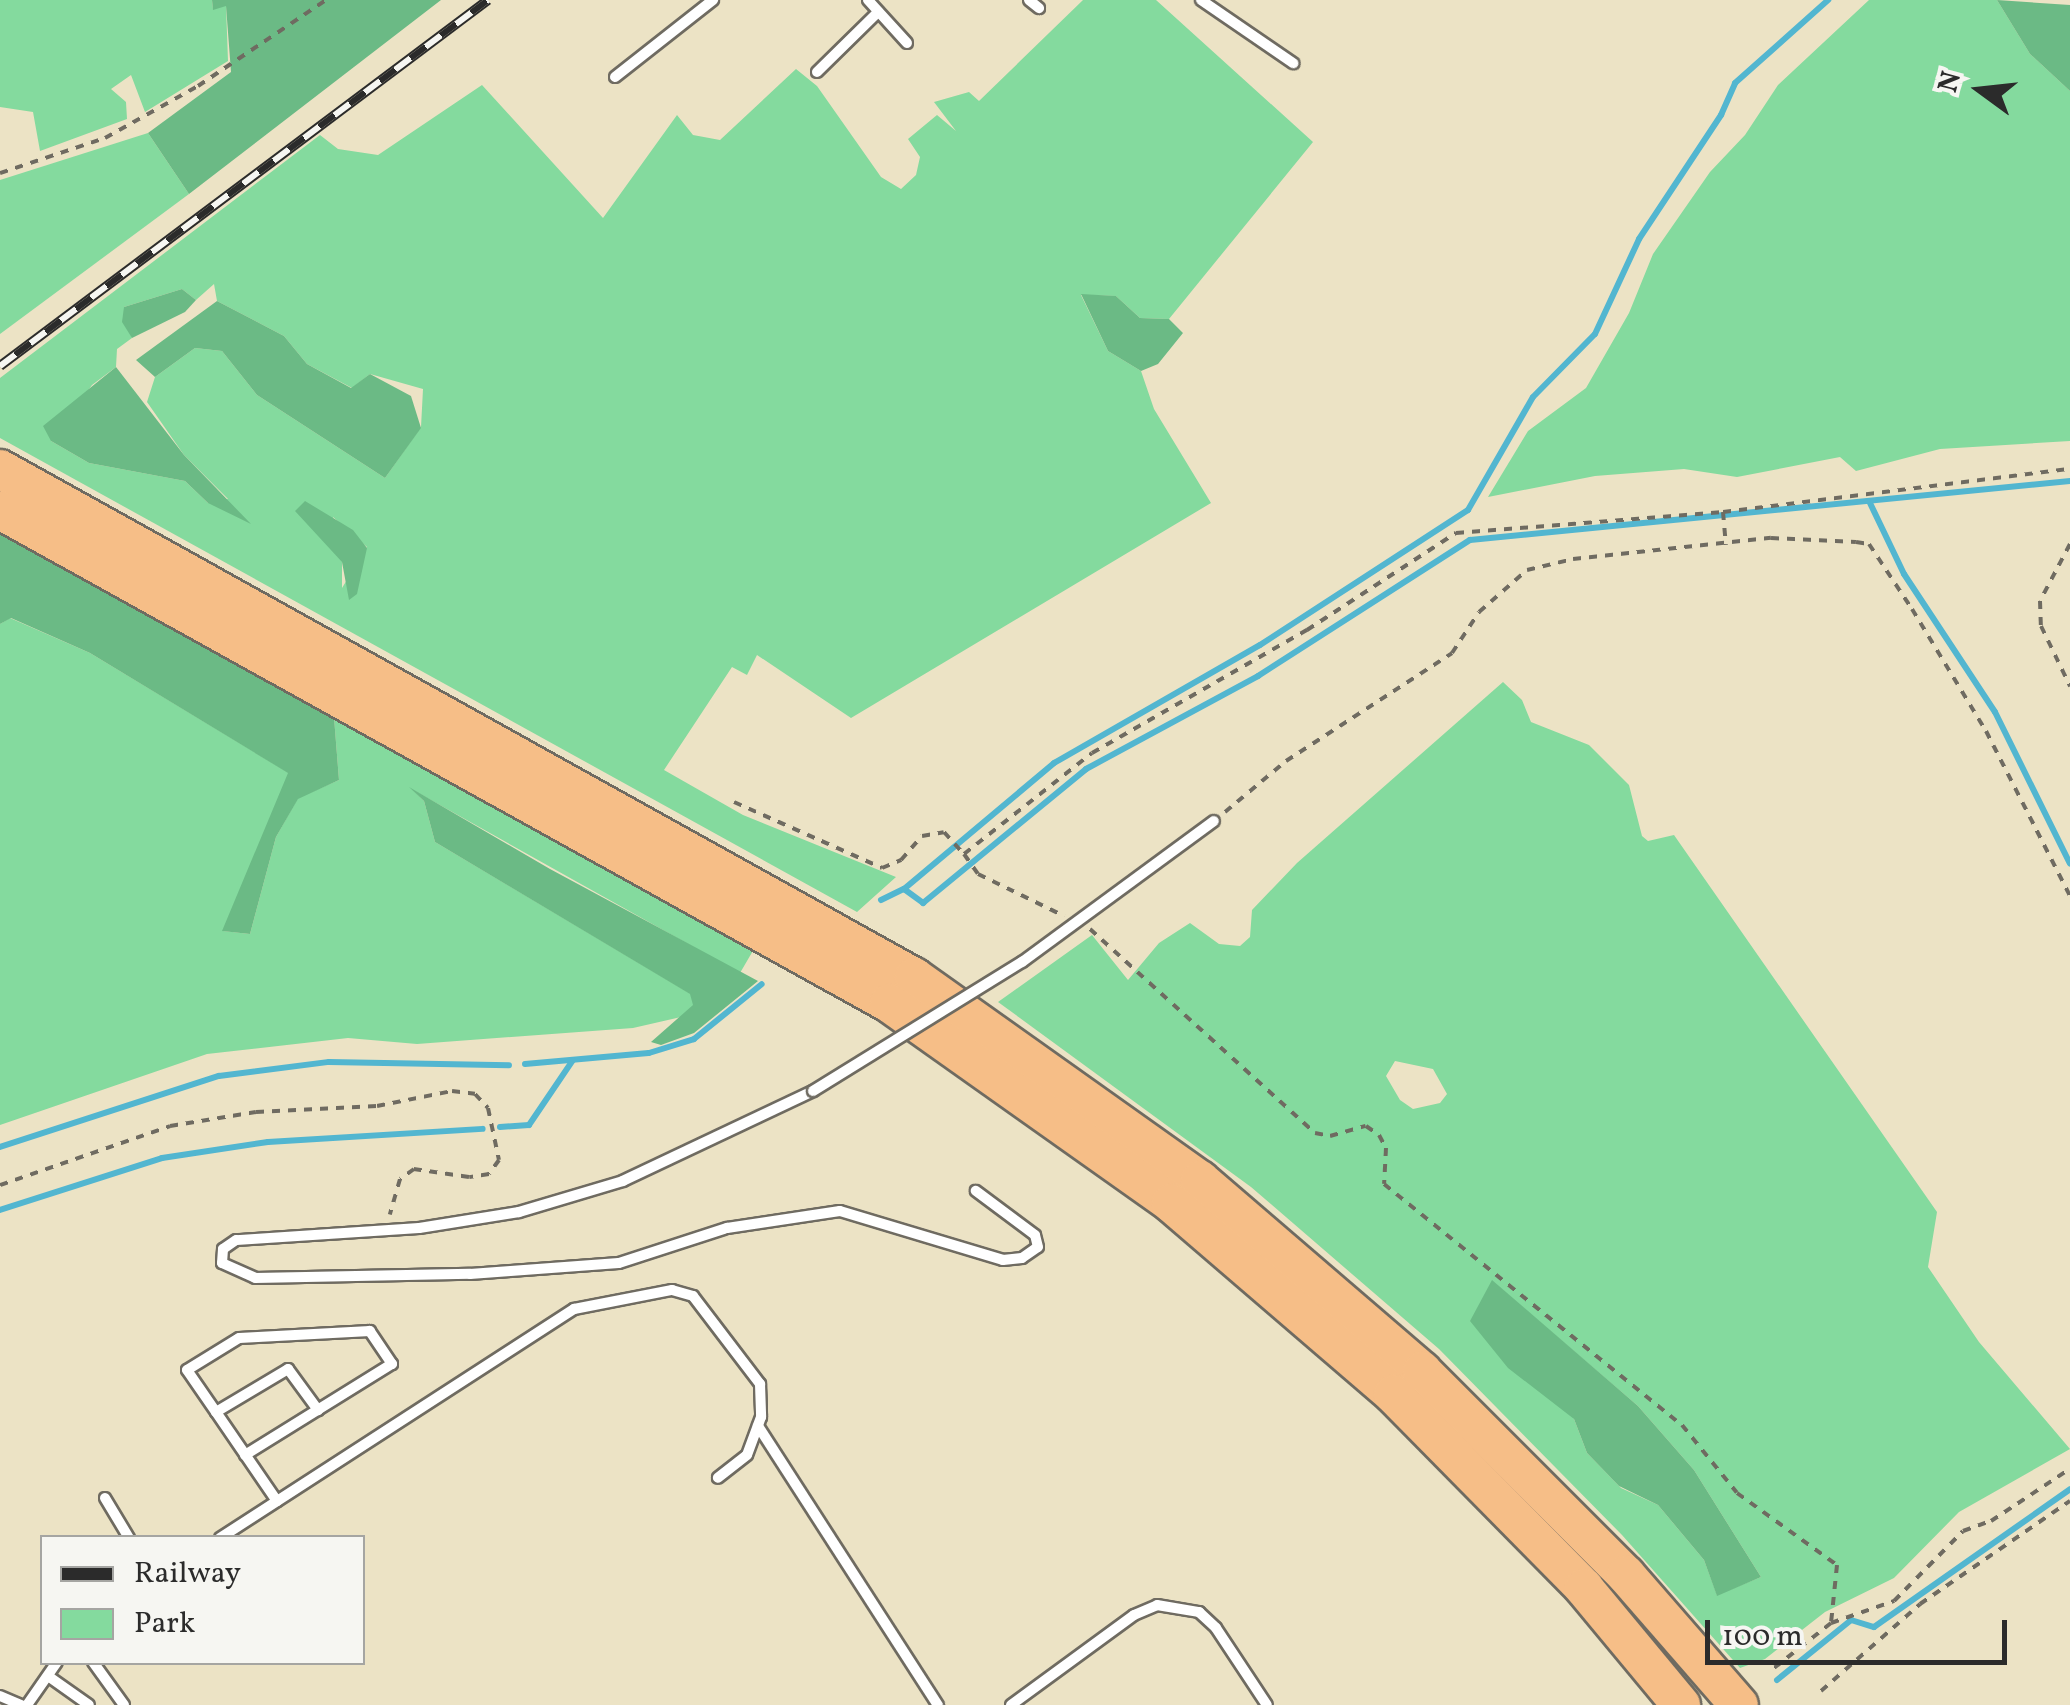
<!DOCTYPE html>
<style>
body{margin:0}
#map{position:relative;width:2070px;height:1705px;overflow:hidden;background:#ece3c5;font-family:Vollkorn,serif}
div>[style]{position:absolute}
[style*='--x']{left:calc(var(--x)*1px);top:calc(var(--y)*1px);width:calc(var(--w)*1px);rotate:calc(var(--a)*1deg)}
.green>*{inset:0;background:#84da9e}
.forest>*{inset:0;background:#6bba85}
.stream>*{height:6px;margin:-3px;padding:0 3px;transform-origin:3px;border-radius:3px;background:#52b6d0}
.path>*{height:4px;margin-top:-2px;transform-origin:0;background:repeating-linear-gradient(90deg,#6f6b61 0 8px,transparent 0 16px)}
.roads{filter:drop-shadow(2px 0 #6f6b61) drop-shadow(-2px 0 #6f6b61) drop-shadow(0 2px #6f6b61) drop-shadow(0 -2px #6f6b61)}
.service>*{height:10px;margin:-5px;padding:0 5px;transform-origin:5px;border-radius:5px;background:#fff}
.motorway>*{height:38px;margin:-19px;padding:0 19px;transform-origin:19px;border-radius:19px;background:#f6be87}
.rail>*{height:10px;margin-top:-5px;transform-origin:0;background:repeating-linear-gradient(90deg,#f6f6f2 0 19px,#2b2b2b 0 38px);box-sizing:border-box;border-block:2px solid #2b2b2b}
.bridges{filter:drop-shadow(2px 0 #6f6b61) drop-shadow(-2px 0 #6f6b61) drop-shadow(0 2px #6f6b61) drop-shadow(0 -2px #6f6b61)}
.service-bridge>*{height:10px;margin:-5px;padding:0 5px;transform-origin:5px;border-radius:5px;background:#fff}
span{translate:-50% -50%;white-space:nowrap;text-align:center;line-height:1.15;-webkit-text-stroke:8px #f6f6f2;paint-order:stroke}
.legend{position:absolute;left:40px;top:1535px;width:325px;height:130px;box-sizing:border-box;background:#f6f6f2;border:2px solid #a5a5a2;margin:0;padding:12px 18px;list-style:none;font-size:30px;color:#2b2b2b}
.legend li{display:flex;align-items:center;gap:20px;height:50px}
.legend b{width:50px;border:2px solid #a5a5a2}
.north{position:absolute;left:1930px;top:40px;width:100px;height:100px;-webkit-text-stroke:8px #f6f6f2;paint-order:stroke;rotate:285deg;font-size:28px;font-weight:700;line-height:40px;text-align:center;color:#2b2b2b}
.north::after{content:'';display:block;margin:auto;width:35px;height:45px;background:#2b2b2b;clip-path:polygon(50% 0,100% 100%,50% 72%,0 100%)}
.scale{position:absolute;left:1705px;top:1620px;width:302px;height:45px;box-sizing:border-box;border:5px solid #2b2b2b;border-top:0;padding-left:12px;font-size:30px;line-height:35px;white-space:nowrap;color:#2b2b2b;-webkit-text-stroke:8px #f6f6f2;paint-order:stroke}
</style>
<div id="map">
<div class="green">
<div style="clip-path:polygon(0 0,212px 0,213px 9px,226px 5px,228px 61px,145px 112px,131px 75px,111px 89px,126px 102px,127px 119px,40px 151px,33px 112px,0 107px)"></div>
<div style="clip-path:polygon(evenodd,1083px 0,1156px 0,1313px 142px,1169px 319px,1140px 318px,1116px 296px,1081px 295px,1108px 351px,1141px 371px,1154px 409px,1211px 503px,851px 718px,757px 655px,747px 675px,732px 667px,664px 770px,743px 815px,896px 877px,857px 912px,0 438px,0 378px,320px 135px,338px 149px,378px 155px,482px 85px,603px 218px,677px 115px,693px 135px,720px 140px,796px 69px,817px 86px,881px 177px,901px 189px,916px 175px,920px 157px,908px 139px,937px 115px,956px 131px,934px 102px,969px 92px,979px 101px,1083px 0,214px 284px,217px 301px,284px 336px,307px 364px,352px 388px,370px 374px,423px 389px,421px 427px,385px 478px,257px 395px,222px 351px,195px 348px,155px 377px,147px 402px,184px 455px,228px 499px,208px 503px,185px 481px,89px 463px,51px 441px,92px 385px,116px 367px,117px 349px,132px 338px,124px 307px,182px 289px,196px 300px,214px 284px,1083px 0,333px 517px,367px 547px,342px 588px,342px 562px,333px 517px)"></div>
<div style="clip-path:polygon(1869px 0,1997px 0,2030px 54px,2070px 91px,2070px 441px,1940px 449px,1856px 471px,1840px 457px,1737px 477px,1684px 469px,1595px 476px,1488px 497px,1528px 431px,1586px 388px,1629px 313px,1653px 254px,1710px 172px,1745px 135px,1778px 85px)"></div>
<div style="clip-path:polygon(148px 133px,189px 194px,0 334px,0 180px)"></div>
<div style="clip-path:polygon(10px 618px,90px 653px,289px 773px,223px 931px,250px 934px,276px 837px,298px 798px,339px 780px,334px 717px,754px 949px,740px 973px,413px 790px,424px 801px,435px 842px,691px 994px,694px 1005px,681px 1017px,633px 1028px,417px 1044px,348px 1038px,207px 1054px,0 1125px,0 624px)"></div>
<div style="clip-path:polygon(evenodd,1503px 682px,1522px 700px,1531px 722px,1589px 745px,1629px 785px,1642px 836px,1648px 841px,1674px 835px,1937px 1212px,1928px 1267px,1979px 1342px,2070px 1449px,1959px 1512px,1894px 1578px,1825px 1612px,1765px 1659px,1740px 1668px,1622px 1535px,1439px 1349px,1251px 1187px,998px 1002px,1092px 935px,1128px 980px,1159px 943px,1190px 923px,1219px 944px,1240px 946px,1250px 937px,1252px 910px,1297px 863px,1503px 682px,1395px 1061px,1433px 1069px,1447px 1094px,1440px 1103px,1413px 1109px,1400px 1100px,1386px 1076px,1395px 1061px,1503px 682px,1492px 1281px,1638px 1406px,1694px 1470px,1761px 1577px,1717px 1595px,1704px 1560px,1658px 1505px,1621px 1488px,1587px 1453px,1574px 1419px,1492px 1281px)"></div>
</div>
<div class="forest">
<div style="clip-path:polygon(212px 0,441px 0,189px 194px,148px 133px,231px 72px,226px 6px,213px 10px)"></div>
<div style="clip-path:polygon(1997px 0,2070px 5px,2070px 91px,2030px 54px)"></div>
<div style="clip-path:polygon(182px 289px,196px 300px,185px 312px,132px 338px,122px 322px,124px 307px)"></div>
<div style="clip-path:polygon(1081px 294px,1116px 296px,1140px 318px,1169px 319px,1183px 333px,1158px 364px,1141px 371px,1108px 351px)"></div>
<div style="clip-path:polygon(217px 301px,284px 336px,307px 364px,351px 388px,370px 374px,411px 396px,421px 428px,385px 478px,257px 395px,222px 351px,195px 348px,155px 377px,136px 360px)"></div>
<div style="clip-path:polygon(116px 367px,184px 455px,251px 524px,208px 503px,185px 481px,89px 463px,51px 441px,43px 426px)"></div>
<div style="clip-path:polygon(305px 501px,353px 530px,367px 548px,357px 594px,349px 600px,342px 562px,295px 511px)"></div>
<div style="clip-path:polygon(0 534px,334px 717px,339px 780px,298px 799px,276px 837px,250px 934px,222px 931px,288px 773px,90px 653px,11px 618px,0 624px)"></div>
<div style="clip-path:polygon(409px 787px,550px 869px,758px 981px,694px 1033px,661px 1045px,651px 1042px,693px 1005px,690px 994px,435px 842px,424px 801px)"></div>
<div style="clip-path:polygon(1492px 1280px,1638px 1406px,1694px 1470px,1761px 1577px,1717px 1596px,1704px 1560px,1658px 1505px,1619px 1486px,1587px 1453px,1574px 1419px,1508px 1368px,1470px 1321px)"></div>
</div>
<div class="stream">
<div style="--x:1870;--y:503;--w:79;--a:64.4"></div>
<div style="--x:1904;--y:574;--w:165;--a:56.6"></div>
<div style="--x:1995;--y:712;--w:169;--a:63.7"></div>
<div style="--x:904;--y:889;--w:24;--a:36"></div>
<div style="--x:923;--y:903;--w:211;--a:-39.4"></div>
<div style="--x:1086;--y:769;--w:196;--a:-28.4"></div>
<div style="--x:1258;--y:676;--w:252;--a:-32.7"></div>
<div style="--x:1470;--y:540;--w:603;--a:-5.62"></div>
<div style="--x:881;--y:900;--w:25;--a:-26"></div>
<div style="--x:904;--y:889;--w:196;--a:-40"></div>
<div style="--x:1054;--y:763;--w:237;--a:-29.8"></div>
<div style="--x:1260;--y:645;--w:248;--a:-33"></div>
<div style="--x:1468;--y:510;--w:130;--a:-60.1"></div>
<div style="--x:1533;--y:397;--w:88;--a:-45.5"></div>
<div style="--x:1595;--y:334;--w:105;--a:-65.1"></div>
<div style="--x:1639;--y:239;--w:149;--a:-56.5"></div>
<div style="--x:1721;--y:115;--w:35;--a:-66"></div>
<div style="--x:1735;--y:83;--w:125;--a:-41.7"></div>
<div style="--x:525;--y:1064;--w:124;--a:-5.1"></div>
<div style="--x:649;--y:1053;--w:47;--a:-17.3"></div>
<div style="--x:694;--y:1039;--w:87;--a:-39"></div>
<div style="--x:500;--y:1127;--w:29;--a:-4"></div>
<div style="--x:529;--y:1125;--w:78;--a:-55.9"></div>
<div style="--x:0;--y:1147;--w:230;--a:-18"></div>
<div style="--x:219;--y:1076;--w:111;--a:-7.3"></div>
<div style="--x:329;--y:1062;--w:180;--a:1"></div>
<div style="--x:0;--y:1210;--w:170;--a:-17.8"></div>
<div style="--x:162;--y:1158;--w:107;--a:-8.6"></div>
<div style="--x:268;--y:1142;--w:215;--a:-3.5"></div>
<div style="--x:1777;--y:1680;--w:95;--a:-39"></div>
<div style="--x:1851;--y:1620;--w:24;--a:17"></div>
<div style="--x:1874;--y:1627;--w:240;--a:-35.1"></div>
</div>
<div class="path">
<div style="--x:0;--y:173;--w:111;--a:-18.4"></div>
<div style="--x:105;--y:138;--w:107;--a:-29.2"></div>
<div style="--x:198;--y:86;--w:154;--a:-33.9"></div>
<div style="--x:1723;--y:512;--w:350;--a:-7.1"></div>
<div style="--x:2070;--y:544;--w:64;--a:117.8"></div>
<div style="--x:2040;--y:601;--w:25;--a:88"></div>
<div style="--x:2041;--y:626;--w:67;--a:64.2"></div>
<div style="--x:734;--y:802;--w:162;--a:24"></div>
<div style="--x:882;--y:868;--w:21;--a:-23"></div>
<div style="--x:901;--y:860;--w:32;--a:-49"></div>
<div style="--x:922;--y:836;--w:22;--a:-10"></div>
<div style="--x:944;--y:832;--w:30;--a:48"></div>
<div style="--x:964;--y:854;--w:163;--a:-38.3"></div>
<div style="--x:1092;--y:753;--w:248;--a:-29.8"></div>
<div style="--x:1307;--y:630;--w:178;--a:-33.1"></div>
<div style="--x:1456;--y:533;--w:268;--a:-4.5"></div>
<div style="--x:1723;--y:512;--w:33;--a:85"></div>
<div style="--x:1225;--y:812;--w:80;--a:-39.9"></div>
<div style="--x:1286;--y:761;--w:198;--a:-33"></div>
<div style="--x:1452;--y:653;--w:49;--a:-56.6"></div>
<div style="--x:1479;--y:612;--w:64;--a:-41.2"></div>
<div style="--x:1527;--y:570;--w:47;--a:-13.4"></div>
<div style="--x:1573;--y:559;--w:199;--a:-6.1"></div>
<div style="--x:1771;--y:538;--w:85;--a:2.7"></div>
<div style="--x:1856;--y:542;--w:13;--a:9"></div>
<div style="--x:1869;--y:544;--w:78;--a:56.5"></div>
<div style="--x:1912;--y:609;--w:143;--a:58.8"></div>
<div style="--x:1986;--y:731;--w:185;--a:63"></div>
<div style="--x:964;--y:854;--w:24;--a:55"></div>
<div style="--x:978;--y:874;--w:96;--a:26"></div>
<div style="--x:1090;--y:929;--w:304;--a:42.2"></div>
<div style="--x:1315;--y:1133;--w:15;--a:11"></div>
<div style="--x:1330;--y:1136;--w:37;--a:-16"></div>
<div style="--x:1366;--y:1126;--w:16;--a:35"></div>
<div style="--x:1379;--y:1135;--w:15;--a:62"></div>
<div style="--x:1386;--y:1148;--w:36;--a:93"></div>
<div style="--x:1384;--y:1184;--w:383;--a:39"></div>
<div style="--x:1682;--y:1425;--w:87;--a:51"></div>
<div style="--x:1737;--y:1493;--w:123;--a:35.8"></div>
<div style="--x:1837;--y:1565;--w:58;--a:95.9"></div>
<div style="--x:1831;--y:1623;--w:73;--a:141.7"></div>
<div style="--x:0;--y:1185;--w:180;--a:-19.1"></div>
<div style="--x:170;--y:1126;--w:87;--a:-9.2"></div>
<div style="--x:256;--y:1112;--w:121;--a:-2.8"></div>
<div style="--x:377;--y:1106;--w:76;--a:-11.3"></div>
<div style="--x:452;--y:1091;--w:23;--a:7"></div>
<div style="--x:475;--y:1094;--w:19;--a:47"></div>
<div style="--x:488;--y:1108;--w:53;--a:78.1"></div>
<div style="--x:499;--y:1160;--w:17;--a:126"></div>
<div style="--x:489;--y:1174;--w:20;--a:171"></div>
<div style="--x:469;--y:1177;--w:56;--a:-171.7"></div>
<div style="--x:414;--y:1169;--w:17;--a:144"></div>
<div style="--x:400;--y:1179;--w:37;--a:106"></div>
<div style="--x:1831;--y:1623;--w:67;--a:-19.2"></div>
<div style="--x:1894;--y:1601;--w:98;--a:-45.4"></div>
<div style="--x:1963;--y:1531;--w:30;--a:-20"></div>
<div style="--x:1991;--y:1521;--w:89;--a:-33.5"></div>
<div style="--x:1821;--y:1691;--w:132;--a:-41.3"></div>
<div style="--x:1920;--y:1604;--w:182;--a:-34.5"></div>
</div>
<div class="roads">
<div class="service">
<div style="--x:868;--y:0;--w:58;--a:47.8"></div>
<div style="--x:1029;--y:0;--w:13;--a:39"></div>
<div style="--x:1201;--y:0;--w:112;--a:34.4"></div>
<div style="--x:817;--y:72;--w:86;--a:-44.5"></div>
<div style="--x:615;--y:77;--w:125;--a:-38.2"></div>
<div style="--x:813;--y:1091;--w:210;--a:154.7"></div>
<div style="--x:623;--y:1181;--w:109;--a:163.4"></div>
<div style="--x:519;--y:1212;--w:101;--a:170.9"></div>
<div style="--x:419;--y:1228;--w:183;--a:176.2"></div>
<div style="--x:236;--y:1240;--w:16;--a:145"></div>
<div style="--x:223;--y:1249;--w:14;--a:94"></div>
<div style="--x:222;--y:1263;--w:36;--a:24"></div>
<div style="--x:255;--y:1278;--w:215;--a:-1.1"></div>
<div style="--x:470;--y:1274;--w:149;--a:-4.2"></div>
<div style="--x:619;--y:1263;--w:114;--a:-18"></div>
<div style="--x:727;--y:1228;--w:114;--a:-8.6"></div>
<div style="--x:840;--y:1211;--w:170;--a:16.7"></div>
<div style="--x:1003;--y:1260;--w:19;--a:-6"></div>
<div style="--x:1022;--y:1258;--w:19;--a:-35"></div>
<div style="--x:1038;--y:1247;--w:12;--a:-104"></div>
<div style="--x:1035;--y:1235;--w:74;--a:-143.3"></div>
<div style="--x:216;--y:1412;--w:84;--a:-30.8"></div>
<div style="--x:288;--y:1369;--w:51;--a:53.8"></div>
<div style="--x:758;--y:1426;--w:332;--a:57.2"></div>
<div style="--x:245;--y:1455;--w:173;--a:-31.8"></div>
<div style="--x:392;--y:1364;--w:40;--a:-124"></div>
<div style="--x:370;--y:1331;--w:131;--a:176.9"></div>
<div style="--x:239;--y:1338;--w:61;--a:148.4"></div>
<div style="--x:187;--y:1370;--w:51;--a:55.4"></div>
<div style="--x:216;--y:1412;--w:108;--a:55.6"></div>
<div style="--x:105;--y:1498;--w:47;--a:59"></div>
<div style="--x:220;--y:1538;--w:422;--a:-32.9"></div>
<div style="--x:574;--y:1309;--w:100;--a:-11"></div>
<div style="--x:672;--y:1290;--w:22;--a:16"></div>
<div style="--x:693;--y:1296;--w:111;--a:52.7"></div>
<div style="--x:760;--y:1384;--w:33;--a:88"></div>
<div style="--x:761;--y:1417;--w:40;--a:110.2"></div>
<div style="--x:747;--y:1455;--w:37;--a:142"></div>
<div style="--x:93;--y:1662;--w:53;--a:54.2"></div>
<div style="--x:48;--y:1676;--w:50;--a:35.3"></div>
<div style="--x:0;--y:1696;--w:23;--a:23"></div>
<div style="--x:27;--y:1705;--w:52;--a:-55.1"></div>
<div style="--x:1011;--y:1705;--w:152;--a:-36.2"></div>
<div style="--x:1134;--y:1615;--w:25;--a:-23"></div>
<div style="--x:1157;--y:1605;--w:43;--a:9.5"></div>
<div style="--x:1199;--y:1612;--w:23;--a:43"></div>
<div style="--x:1216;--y:1628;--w:92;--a:56.5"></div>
</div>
<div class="motorway">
<div style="--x:0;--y:469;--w:1046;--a:29.07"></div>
<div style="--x:914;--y:977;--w:351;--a:35.4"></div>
<div style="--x:1200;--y:1180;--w:293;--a:40.7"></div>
<div style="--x:1422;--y:1371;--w:288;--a:45"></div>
<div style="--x:1626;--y:1575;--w:172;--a:49"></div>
<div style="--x:0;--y:510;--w:1017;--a:29.01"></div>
<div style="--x:889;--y:1003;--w:346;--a:35.3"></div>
<div style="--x:1171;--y:1203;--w:293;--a:40.7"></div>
<div style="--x:1393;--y:1394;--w:272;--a:45.4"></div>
<div style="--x:1584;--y:1588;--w:152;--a:50.3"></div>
</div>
</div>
<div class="rail">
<div style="--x:0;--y:366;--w:610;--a:-36.87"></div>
</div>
<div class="bridges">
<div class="service-bridge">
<div style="--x:813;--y:1091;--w:246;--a:-31.7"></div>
<div style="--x:1022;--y:962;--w:238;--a:-36.3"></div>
</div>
</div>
<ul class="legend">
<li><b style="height:12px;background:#2b2b2b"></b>Railway</li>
<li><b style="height:28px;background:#84da9e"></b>Park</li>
</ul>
<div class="north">N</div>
<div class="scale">100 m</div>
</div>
